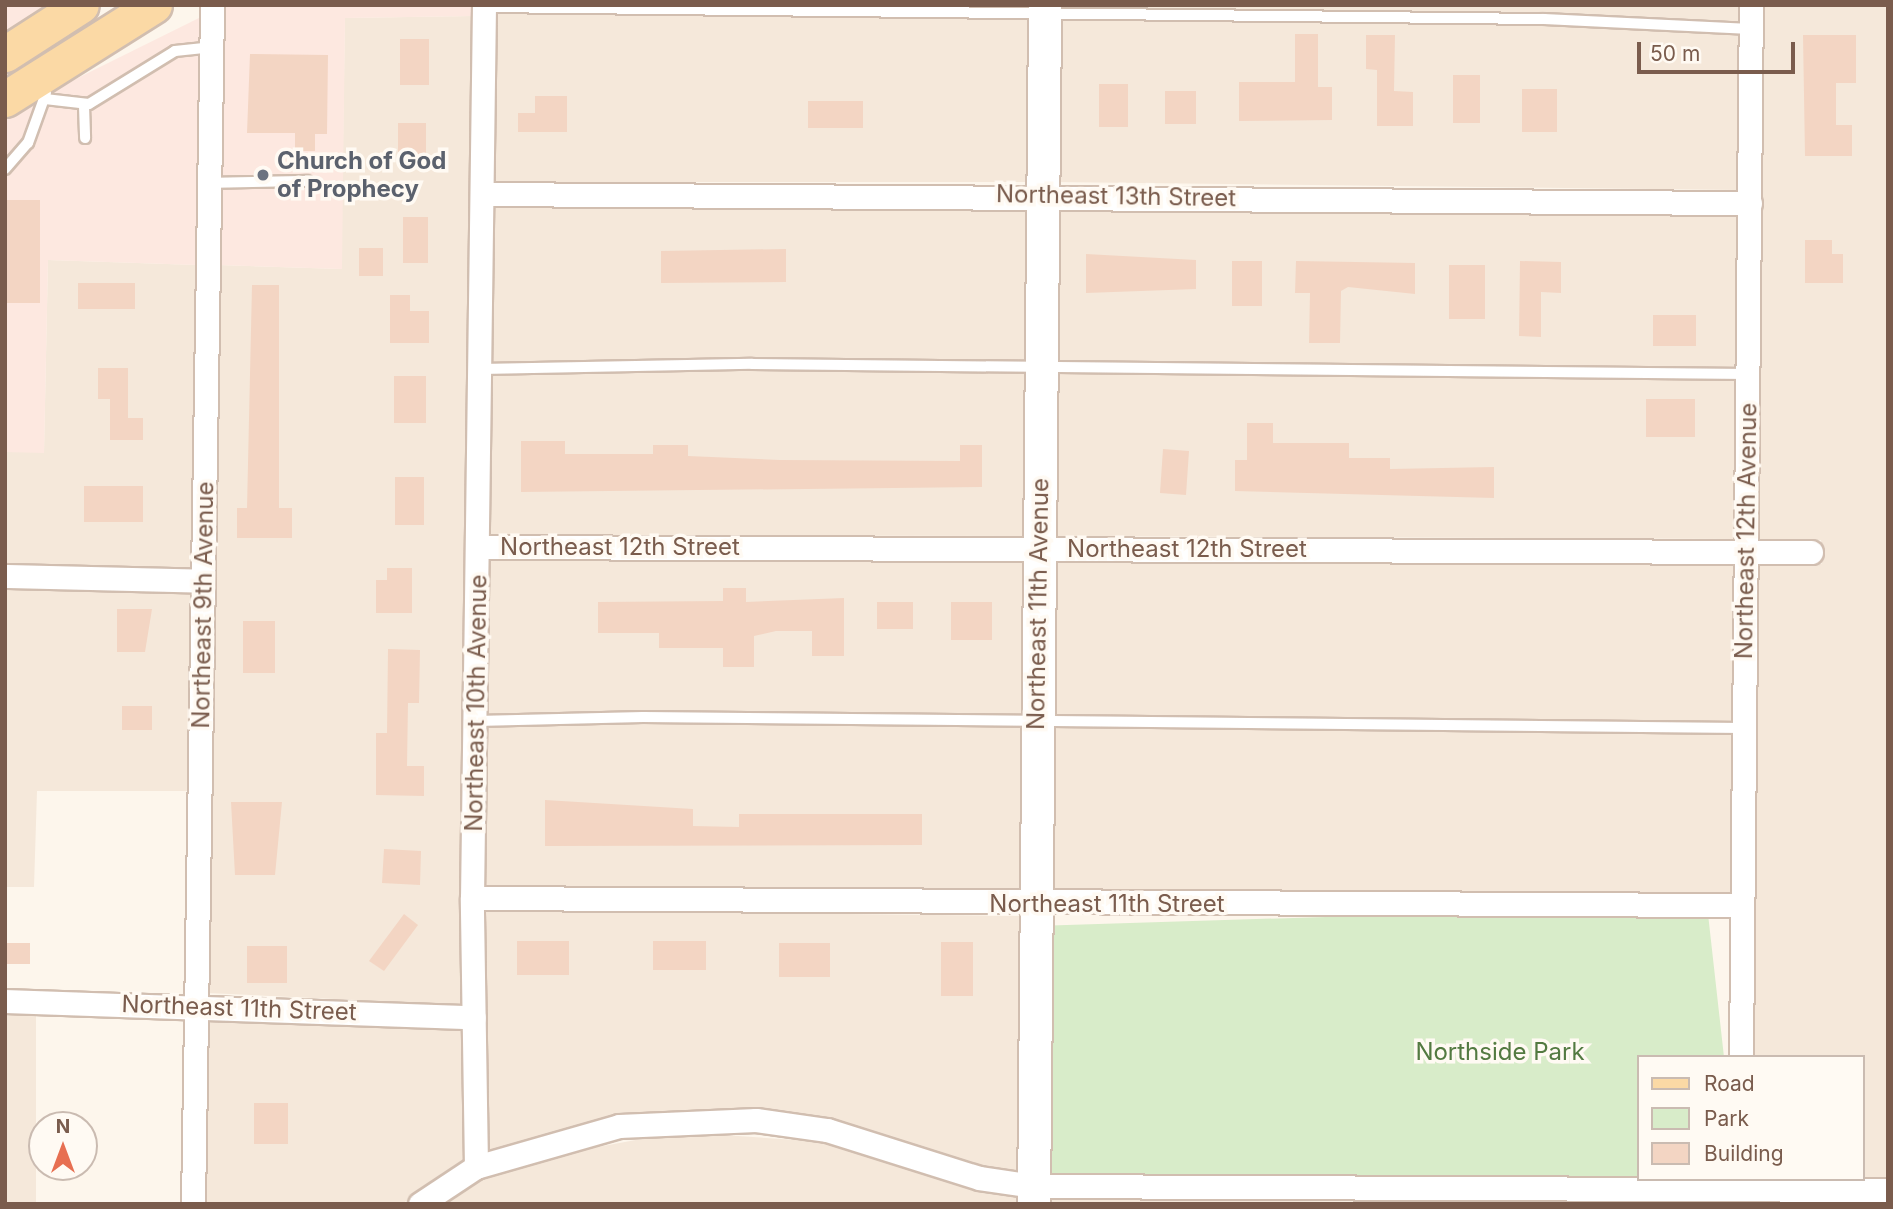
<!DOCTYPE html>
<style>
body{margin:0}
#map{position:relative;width:1893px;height:1209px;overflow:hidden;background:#fdf6ec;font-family:Inter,sans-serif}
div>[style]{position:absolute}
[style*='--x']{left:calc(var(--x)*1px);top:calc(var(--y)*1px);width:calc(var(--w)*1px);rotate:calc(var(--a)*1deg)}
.residential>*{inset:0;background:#f5e8da}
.commercial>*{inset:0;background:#fde8e0}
.green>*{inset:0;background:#d8ecc9}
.building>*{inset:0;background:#f3d5c3}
.roads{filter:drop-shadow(2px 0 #d1beb0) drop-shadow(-2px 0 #d1beb0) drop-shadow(0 2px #d1beb0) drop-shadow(0 -2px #d1beb0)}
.lane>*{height:10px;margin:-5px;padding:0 5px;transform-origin:5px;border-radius:5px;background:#fff}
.street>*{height:23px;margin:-11.5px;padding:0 11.5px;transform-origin:11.5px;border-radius:11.5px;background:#fff}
.secondary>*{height:32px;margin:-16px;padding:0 16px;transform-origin:16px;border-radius:16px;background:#fff}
.primary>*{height:35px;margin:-17.5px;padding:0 17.5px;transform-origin:17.5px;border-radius:17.5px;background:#fbd9a5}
.dots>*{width:19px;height:19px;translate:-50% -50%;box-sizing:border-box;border:4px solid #fffaf3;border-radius:50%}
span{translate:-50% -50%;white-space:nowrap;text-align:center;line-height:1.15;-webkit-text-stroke:7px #fffaf3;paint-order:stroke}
.worship-label{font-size:24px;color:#5b616d;font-weight:700}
.left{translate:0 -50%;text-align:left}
.street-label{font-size:24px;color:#7a5c4d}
.park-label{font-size:24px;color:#537a41}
.frame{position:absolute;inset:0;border:7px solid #7a5c4d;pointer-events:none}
.legend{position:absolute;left:1637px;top:1055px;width:228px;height:126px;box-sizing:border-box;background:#fffaf3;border:2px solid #cabbb1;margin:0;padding:9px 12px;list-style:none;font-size:21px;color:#7a5c4d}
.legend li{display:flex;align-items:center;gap:14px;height:35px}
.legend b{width:35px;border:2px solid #cabbb1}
.north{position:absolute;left:28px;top:1111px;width:70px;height:70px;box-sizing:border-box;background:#fffaf3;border:2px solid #cabbb1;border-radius:50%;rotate:0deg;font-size:19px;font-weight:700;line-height:28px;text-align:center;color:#7a5c4d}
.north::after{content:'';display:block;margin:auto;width:24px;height:32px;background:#e76f51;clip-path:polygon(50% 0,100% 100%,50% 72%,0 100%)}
.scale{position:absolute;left:1637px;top:42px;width:158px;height:32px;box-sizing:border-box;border:4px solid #7a5c4d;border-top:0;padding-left:9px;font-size:21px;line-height:24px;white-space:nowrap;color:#7a5c4d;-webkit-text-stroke:5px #fffaf3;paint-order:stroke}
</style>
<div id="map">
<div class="residential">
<div style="clip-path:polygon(495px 5px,1035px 5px,1030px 182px,494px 182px)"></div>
<div style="clip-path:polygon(1056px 5px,1740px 5px,1739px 190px,1052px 182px)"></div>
<div style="clip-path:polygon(1762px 5px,1888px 5px,1888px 1178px,1863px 1178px,1863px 1057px,1751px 1057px,1756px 564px,1822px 564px,1821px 540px,1756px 540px)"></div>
<div style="clip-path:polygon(473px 16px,463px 1005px,208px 993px,219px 265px,341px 269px,345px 18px)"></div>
<div style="clip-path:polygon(493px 206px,1030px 207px,1028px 536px,490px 535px)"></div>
<div style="clip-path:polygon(1052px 207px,1739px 215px,1734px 539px,1050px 536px)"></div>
<div style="clip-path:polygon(48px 260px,197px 265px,193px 568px,5px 563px,5px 452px,44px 452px)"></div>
<div style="clip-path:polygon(490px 559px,1028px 561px,1024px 891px,483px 886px)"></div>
<div style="clip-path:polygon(1050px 561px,1734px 564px,1731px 893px,1046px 892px)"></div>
<div style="clip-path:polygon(5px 588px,193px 592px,189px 791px,37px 791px,34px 887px,5px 887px)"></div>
<div style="clip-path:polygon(483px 910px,1024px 916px,1023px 1172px,981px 1166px,830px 1118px,756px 1108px,618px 1113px,487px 1151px)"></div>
<div style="clip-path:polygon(5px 1013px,36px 1014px,36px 1204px,5px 1204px)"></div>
<div style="clip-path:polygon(207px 1018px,463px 1029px,465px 1158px,402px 1204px,204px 1204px)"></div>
<div style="clip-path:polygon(679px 1132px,825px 1142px,975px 1190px,1023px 1197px,1023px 1204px,441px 1204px,480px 1178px,549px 1156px)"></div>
<div style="clip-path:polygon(1045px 1199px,1656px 1204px,1045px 1204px)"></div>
</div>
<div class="commercial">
<div style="clip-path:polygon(5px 5px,54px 5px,5px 32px)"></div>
<div style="clip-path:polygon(473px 5px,473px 16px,345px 18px,342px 269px,219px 265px,223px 7px)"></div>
<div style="clip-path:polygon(201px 17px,197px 265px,48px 260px,44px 453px,5px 452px,5px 114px)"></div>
</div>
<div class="green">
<div style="clip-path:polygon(1707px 905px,1724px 1057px,1639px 1057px,1639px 1179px,1034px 1186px,1035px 926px)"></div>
</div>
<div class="building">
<div style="clip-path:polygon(1295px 34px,1318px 34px,1318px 87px,1332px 87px,1332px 120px,1239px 121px,1239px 82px,1295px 82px)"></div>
<div style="clip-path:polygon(1366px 35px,1395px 35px,1394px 91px,1413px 92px,1413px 126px,1377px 126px,1377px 70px,1366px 69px)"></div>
<div style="clip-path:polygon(1803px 35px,1856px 35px,1856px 83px,1836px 83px,1836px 125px,1852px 125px,1852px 156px,1805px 156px)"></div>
<div style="clip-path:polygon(400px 39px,429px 39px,429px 85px,400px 85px)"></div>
<div style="clip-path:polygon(250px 54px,328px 55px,327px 134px,315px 134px,315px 151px,295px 151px,295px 133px,247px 133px)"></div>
<div style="clip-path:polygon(1453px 75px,1480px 75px,1480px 123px,1453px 123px)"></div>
<div style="clip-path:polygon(1099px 84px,1128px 84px,1128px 127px,1099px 127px)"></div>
<div style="clip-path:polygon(1522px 89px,1557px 89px,1557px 132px,1522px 132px)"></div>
<div style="clip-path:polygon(1165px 91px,1196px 91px,1196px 124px,1165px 124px)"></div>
<div style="clip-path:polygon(535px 96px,567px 96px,567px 132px,518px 132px,518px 113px,535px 113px)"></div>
<div style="clip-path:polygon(808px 101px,863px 101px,863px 128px,808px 128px)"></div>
<div style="clip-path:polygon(398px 123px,426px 123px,426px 166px,398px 166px)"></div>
<div style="clip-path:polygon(5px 200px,40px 200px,40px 303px,5px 303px)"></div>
<div style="clip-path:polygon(403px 217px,428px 217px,428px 263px,403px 263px)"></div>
<div style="clip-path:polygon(1805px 240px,1832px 240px,1832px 254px,1843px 254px,1843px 283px,1805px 283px)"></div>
<div style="clip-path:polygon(359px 248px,383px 248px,383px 276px,359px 276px)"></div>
<div style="clip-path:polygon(786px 249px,786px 282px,661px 283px,661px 251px)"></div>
<div style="clip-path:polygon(1086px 254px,1196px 260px,1196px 289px,1086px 293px)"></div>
<div style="clip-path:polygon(1232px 261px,1262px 261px,1262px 306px,1232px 306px)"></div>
<div style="clip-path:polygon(1296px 261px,1415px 263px,1415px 294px,1348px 287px,1341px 291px,1340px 343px,1309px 343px,1310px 293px,1295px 293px)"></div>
<div style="clip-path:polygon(1520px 261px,1561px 262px,1561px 293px,1541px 292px,1541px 337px,1519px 336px)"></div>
<div style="clip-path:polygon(1449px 265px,1485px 265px,1485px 319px,1449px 319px)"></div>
<div style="clip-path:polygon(78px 283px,135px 283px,135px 309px,78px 309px)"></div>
<div style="clip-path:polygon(252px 285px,279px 285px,279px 508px,292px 508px,292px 538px,237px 538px,237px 508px,247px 508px)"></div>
<div style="clip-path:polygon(390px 295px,410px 295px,410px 311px,429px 311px,429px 343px,390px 343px)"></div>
<div style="clip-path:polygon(1653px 315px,1696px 315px,1696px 346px,1653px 346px)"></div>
<div style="clip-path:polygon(98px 368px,128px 368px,128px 418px,143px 418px,143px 440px,110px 440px,110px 399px,98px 399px)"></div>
<div style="clip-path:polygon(394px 376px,426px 376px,426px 423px,394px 423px)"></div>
<div style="clip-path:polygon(1646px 399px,1695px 399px,1695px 437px,1646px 437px)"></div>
<div style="clip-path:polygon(1247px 423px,1273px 423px,1273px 443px,1349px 443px,1349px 458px,1390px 458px,1390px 469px,1494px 467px,1494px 498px,1235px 491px,1235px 460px,1247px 460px)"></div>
<div style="clip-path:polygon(521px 441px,565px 441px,565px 454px,653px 454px,653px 445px,688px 445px,688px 456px,780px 460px,960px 461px,960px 445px,982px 445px,982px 487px,521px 492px)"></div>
<div style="clip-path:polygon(1163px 449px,1189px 451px,1186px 495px,1160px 493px)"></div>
<div style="clip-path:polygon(395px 477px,424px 477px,424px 525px,395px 525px)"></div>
<div style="clip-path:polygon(84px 486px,143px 486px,143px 522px,84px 522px)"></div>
<div style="clip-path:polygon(387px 568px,412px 568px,412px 613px,376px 613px,376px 580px,387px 580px)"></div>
<div style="clip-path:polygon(723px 588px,746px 588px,746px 602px,844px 598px,844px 656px,812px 656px,812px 631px,776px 631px,754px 636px,754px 667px,723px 667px,723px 648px,659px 648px,659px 633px,598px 633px,598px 602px,723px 601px)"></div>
<div style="clip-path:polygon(877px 602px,913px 602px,913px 629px,877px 629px)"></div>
<div style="clip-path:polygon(951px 602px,992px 602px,992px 640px,951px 640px)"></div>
<div style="clip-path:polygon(117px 609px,152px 609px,145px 652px,117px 652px)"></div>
<div style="clip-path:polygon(243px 621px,275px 621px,275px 673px,243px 673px)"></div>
<div style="clip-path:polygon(388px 649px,420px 650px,419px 703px,408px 703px,407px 766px,424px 766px,424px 796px,376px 795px,376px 733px,387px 733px)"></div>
<div style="clip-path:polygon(122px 706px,152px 706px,152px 730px,122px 730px)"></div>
<div style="clip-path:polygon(545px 800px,693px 809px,693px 826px,739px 827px,739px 814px,922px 814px,922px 845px,545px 846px)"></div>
<div style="clip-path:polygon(231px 802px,282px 802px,275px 875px,235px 875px)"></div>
<div style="clip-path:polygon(384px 849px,421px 851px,420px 885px,382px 883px)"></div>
<div style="clip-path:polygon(404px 914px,418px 925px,384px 971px,369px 961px)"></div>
<div style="clip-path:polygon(517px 941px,569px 941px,569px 975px,517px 975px)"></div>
<div style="clip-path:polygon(653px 941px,706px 941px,706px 970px,653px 970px)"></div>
<div style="clip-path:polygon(941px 942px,973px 942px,973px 996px,941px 996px)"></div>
<div style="clip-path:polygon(5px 943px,30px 943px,30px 964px,5px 964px)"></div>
<div style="clip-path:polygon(779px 943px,830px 943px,830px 977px,779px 977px)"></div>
<div style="clip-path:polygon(247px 946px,287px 946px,287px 983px,247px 983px)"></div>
<div style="clip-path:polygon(254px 1103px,288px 1103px,288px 1144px,254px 1144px)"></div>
</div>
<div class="roads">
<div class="lane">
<div style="--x:484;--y:7;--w:1060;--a:0.65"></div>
<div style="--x:1544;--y:19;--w:207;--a:2.8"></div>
<div style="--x:45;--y:99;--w:44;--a:6.5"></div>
<div style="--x:89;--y:104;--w:101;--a:-31.6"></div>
<div style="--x:175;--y:51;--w:36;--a:-6"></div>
<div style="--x:84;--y:106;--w:32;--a:88"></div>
<div style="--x:5;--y:169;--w:35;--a:-49"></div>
<div style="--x:28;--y:143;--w:53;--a:-70.2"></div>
<div style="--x:210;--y:183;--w:97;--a:-1.2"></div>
<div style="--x:481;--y:369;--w:271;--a:-1.1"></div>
<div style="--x:752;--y:364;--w:996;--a:0.58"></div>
<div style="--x:476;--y:721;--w:167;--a:-1.4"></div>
<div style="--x:643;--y:717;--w:1100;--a:0.57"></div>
</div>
<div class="street">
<div style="--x:482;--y:194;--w:1268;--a:0.41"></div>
<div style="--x:479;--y:547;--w:1332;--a:0.22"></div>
<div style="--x:5;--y:576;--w:198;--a:1.4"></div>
<div style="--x:472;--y:898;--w:1269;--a:0.32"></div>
<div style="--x:5;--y:1001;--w:469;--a:2"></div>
<div style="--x:1741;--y:1057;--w:1052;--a:-89.46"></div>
<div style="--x:476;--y:1167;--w:149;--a:-16"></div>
<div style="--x:619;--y:1126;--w:137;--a:-2.5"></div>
<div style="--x:756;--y:1120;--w:72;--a:8"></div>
<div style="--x:827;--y:1130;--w:159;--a:17.5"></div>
<div style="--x:979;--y:1178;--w:56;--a:8.3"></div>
<div style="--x:1034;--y:1186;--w:854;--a:0.27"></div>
<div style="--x:193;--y:1204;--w:1199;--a:-89.09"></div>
<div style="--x:420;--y:1204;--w:67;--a:-33.5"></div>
<div style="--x:476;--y:1167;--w:269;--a:-90.9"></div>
<div style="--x:472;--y:898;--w:893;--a:-89.23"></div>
</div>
<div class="secondary">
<div style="--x:1034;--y:1204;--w:1199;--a:-89.47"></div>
</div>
<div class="primary">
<div style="--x:5;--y:54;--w:90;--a:-32.8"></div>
<div style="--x:5;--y:99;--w:176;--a:-32.2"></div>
</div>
</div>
<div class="dots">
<div style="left:263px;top:175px;background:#6b7280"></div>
</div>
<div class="worship-label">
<span class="left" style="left:277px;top:175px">Church of God<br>of Prophecy</span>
</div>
<div class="street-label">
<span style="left:1116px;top:196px;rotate:1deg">Northeast 13th Street</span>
<span style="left:1746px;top:531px;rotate:-89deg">Northeast 12th Avenue</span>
<span style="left:620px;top:547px">Northeast 12th Street</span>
<span style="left:1187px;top:549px">Northeast 12th Street</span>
<span style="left:1038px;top:604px;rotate:-89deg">Northeast 11th Avenue</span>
<span style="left:203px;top:605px;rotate:-89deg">Northeast 9th Avenue</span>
<span style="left:476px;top:703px;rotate:-89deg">Northeast 10th Avenue</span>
<span style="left:1107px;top:904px">Northeast 11th Street</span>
<span style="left:239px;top:1008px;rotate:2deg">Northeast 11th Street</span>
</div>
<div class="park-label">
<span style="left:1500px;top:1052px">Northside Park</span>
</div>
<div class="frame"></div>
<ul class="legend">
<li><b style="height:9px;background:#fbd9a5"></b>Road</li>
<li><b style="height:19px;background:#d8ecc9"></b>Park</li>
<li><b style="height:19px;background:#f3d5c3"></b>Building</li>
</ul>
<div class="north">N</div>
<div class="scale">50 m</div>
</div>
